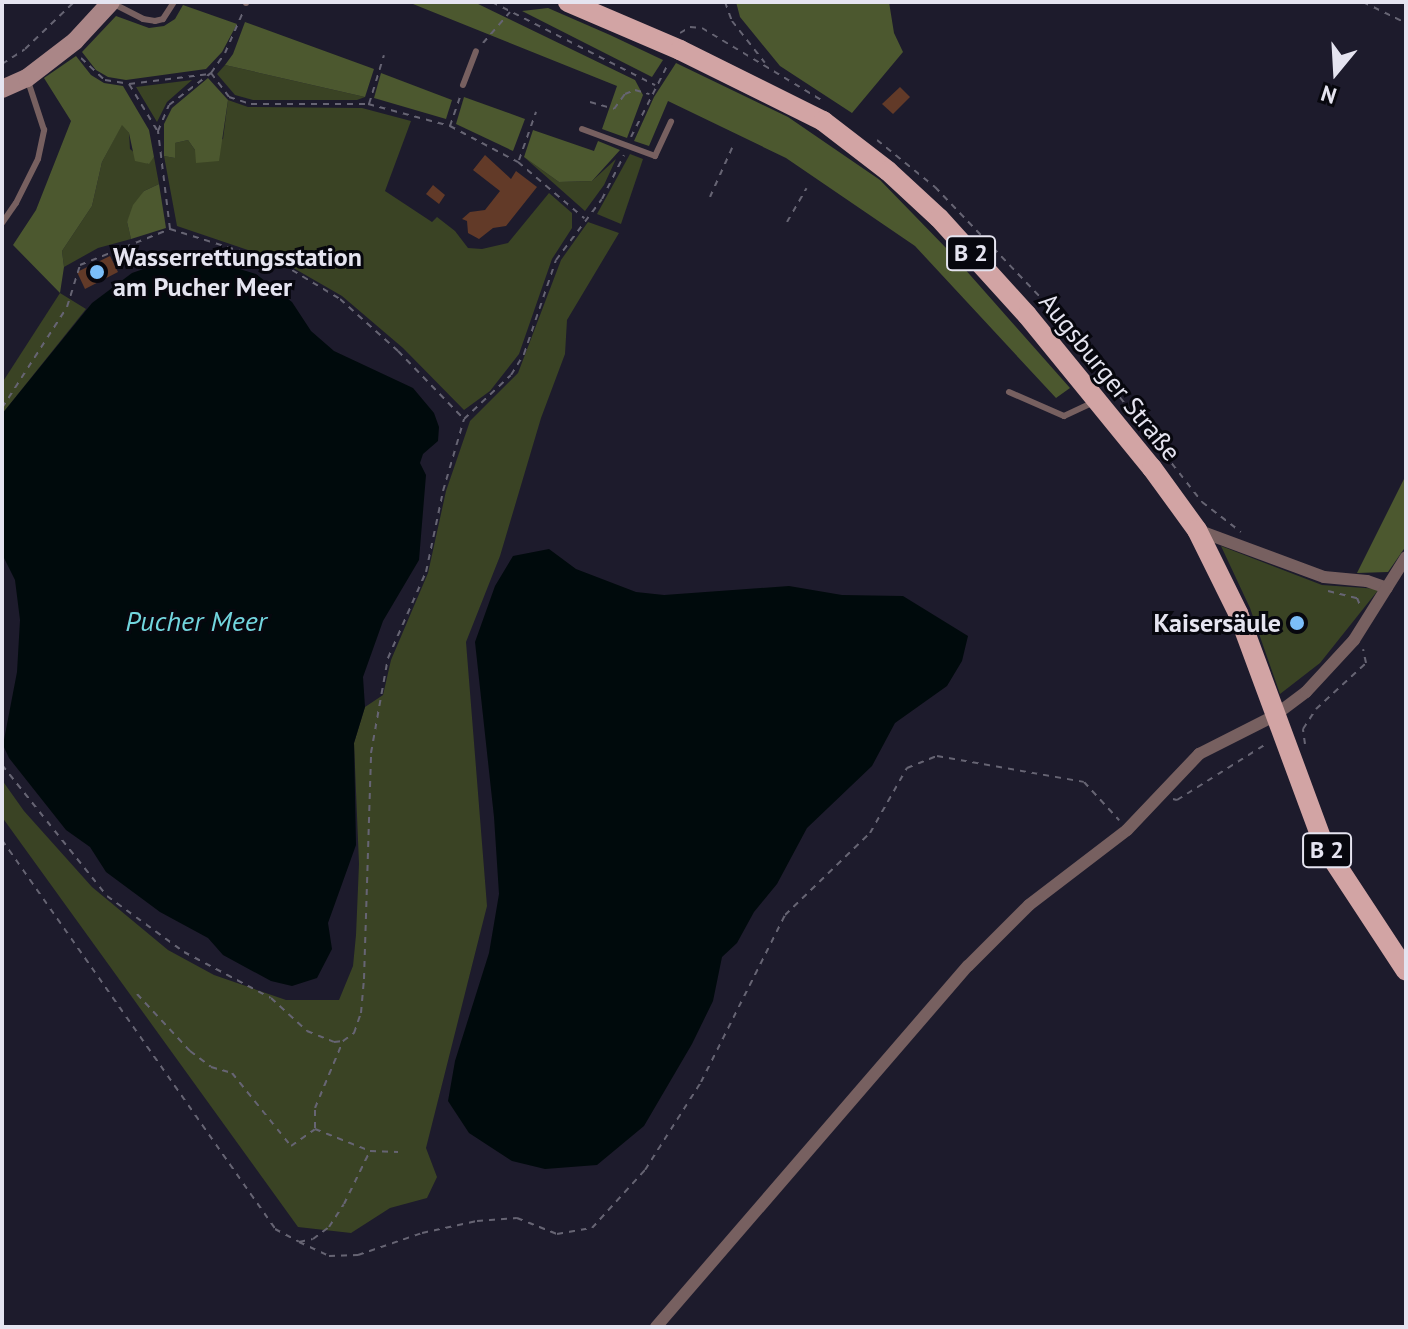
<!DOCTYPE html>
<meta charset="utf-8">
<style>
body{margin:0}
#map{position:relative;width:1408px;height:1329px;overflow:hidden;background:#1d1b2c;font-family:"PT Sans",sans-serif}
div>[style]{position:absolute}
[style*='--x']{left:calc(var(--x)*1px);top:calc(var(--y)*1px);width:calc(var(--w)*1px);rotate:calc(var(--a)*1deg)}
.green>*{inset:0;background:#3a4324}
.forest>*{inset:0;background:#4c582f}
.water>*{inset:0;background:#000a0c}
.building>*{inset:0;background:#623a28}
.path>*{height:2px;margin-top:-1px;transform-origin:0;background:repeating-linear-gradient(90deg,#666473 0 6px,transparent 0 12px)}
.lane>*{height:6px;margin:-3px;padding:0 3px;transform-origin:3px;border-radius:3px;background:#776060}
.street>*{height:12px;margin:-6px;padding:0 6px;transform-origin:6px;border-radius:6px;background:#776060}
.secondary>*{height:18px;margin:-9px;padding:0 9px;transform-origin:9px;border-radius:9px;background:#aa8687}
.primary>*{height:20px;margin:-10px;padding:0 10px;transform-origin:10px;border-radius:10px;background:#d2a4a4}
.dots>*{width:22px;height:22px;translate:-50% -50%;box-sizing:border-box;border:4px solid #07070e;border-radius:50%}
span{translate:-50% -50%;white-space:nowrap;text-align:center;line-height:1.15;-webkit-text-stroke:6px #07070e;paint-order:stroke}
.shield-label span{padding:2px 6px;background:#07070e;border:2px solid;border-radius:6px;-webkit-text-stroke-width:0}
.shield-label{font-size:24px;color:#e5e4f0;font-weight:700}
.poi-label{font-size:26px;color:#e5e4f0;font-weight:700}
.left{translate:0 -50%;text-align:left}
.right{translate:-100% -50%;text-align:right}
.street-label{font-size:26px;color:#e5e4f0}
.water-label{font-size:28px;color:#72d6de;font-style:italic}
.frame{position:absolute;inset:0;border:4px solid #e5e4f0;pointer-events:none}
.north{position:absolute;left:1296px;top:32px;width:80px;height:80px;-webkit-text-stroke:6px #07070e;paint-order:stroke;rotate:198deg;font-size:22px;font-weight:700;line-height:32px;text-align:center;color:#e5e4f0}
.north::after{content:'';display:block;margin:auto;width:28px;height:36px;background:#e5e4f0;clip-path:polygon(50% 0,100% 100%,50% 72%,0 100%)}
</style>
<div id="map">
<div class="green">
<div style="clip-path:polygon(225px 65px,365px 97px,357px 100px,253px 100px,235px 95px,217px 74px)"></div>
<div style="clip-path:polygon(192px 80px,167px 102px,157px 122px,136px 87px)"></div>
<div style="clip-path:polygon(228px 100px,248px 107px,362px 108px,411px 121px,385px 191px,432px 222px,437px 217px,455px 231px,468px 248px,482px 249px,508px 243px,549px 193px,572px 213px,572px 228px,552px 259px,519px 354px,490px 391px,464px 410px,403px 348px,342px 296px,283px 262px,177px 226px,164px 156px,175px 158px,175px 143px,188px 140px,195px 150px,223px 139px)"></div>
<div style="clip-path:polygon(122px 124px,129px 133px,130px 149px,148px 164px,154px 157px,159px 184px,144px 191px,127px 222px,131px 239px,98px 248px,64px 267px,62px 251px,92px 206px,102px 162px)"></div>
<div style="clip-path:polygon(630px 154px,643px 159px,621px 224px,597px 214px)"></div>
<div style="clip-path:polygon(524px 157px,559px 182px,592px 181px,616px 159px,604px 185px,585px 211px)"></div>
<div style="clip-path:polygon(588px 222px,619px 233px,567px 320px,565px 354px,541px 418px,500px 556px,466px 642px,487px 906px,426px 1148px,437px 1177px,427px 1198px,390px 1208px,351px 1233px,298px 1227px,2px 817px,2px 780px,24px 811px,92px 887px,168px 950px,214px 975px,286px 1000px,339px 1000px,353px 966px,356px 935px,359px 864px,354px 743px,365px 707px,383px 695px,391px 660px,428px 573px,446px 491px,470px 421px,518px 373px,561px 260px)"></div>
<div style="clip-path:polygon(60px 293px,86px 309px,2px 414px,2px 383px)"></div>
<div style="clip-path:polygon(1221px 546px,1322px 585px,1379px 589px,1320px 663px,1280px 694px,1250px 608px)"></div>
</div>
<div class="forest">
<div style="clip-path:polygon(408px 2px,474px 2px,635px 80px,643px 95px,627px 138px,602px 129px,617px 86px)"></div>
<div style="clip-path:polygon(736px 2px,889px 2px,894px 33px,903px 52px,852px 113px,780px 66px,740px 17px)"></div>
<div style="clip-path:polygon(183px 5px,237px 24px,222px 52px,206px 69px,126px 80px,108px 77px,96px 70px,82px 52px,116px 16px,149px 28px,164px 26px,175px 19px)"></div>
<div style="clip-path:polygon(548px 8px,610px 35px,663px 60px,652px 77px,522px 11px)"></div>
<div style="clip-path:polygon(245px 22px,374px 69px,365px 97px,225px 65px,233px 54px)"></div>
<div style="clip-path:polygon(76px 56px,91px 75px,104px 83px,123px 86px,149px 130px,154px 157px,149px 164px,135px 161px,129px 133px,122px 125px,102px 162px,92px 206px,62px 251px,64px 267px,60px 293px,13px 245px,36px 210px,71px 121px,44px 78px)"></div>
<div style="clip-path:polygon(676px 63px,788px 117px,880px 180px,948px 250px,1070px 388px,1056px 398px,915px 246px,786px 158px,668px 101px,649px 146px,634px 141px,654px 97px)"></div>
<div style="clip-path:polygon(381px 73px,452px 100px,446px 119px,374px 98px)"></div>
<div style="clip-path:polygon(208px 78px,228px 100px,219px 161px,196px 163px,195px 150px,188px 140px,175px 143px,175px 158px,164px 156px,164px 124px,172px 108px)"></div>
<div style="clip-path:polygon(464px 97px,525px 119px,513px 151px,456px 124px)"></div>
<div style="clip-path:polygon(533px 130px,594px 151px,598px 141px,620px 150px,592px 181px,559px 182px,524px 157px)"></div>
<div style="clip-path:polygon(159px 184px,166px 228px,131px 239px,127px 222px,133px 205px,144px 191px)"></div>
<div style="clip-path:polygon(1406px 475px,1406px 546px,1388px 572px,1357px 573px)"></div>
</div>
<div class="water">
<div style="clip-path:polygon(172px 259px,213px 261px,256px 274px,292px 302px,311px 331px,334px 351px,413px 388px,434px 413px,439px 427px,438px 441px,423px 454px,420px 463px,426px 475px,419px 560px,383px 621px,363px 677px,365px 707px,354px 743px,356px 845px,328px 923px,332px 949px,317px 978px,292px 986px,271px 981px,223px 955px,208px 938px,160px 912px,106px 872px,90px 847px,66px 830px,9px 758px,3px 745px,17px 672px,20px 620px,15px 580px,2px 554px,2px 414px,92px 303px,132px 273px)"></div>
<div style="clip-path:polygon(549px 549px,576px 569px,636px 592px,664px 595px,789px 586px,842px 595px,903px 596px,968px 636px,962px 661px,947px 686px,895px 723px,872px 766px,807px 828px,777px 884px,754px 912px,737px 943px,722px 957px,713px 1001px,692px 1044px,644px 1126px,597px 1165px,545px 1169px,512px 1161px,469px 1133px,448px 1101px,455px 1061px,489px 953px,499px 894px,494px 817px,475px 642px,495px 586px,513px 556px)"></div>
</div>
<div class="building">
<div style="clip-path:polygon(900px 87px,910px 97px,893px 114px,882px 104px)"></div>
<div style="clip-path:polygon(485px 155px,511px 179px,516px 171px,537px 187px,506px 226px,493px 228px,479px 239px,468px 233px,467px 221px,462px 219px,470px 212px,485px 210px,500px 191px,473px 170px)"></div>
<div style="clip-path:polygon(433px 185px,445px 195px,439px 204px,426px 194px)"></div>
<div style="clip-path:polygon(110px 256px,118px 272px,85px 289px,77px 272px)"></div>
</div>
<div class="path">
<div style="--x:492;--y:2;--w:183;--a:27"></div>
<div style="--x:725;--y:2;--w:20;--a:70"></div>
<div style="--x:732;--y:21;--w:53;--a:51.8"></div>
<div style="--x:1363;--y:2;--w:48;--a:26"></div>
<div style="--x:680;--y:33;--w:12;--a:-31"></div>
<div style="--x:690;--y:27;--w:12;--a:5"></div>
<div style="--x:702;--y:28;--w:141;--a:31.1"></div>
<div style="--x:483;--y:43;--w:41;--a:-48.9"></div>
<div style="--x:81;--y:58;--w:33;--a:43"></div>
<div style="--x:105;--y:80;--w:24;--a:9"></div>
<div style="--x:129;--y:84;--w:81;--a:-7.1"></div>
<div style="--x:2;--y:64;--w:27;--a:-33"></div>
<div style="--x:25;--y:49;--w:68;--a:-43.8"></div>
<div style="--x:211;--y:73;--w:30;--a:53"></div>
<div style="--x:229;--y:97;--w:23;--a:18"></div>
<div style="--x:251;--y:104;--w:117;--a:0"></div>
<div style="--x:368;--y:104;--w:85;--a:15"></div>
<div style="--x:450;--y:126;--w:77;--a:27.9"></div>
<div style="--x:518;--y:162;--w:87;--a:40.3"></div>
<div style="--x:129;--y:84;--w:54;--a:58.7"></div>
<div style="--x:590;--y:102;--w:25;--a:16"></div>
<div style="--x:614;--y:109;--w:19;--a:-54"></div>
<div style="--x:625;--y:94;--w:11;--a:-22"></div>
<div style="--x:635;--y:90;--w:15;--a:16"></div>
<div style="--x:369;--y:104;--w:51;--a:-73"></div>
<div style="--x:450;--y:126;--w:34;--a:-71"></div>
<div style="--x:631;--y:137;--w:80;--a:-63.1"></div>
<div style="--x:877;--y:140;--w:75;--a:39"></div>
<div style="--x:935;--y:187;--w:161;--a:46.3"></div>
<div style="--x:1046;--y:303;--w:253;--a:51.9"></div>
<div style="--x:1202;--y:502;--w:49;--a:37.6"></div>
<div style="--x:519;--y:160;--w:51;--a:-70.5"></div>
<div style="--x:710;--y:197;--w:54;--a:-65.8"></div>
<div style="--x:787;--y:222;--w:39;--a:-60"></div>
<div style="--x:170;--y:229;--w:99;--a:-97"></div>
<div style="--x:158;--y:131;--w:28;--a:-67"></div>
<div style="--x:169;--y:105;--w:53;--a:-37.3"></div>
<div style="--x:211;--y:73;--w:24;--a:-55"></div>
<div style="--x:225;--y:53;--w:45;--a:-66.3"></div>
<div style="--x:2;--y:408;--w:120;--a:-57.2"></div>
<div style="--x:67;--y:307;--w:44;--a:-72.8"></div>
<div style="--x:80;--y:265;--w:97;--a:-21.8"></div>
<div style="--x:170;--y:229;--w:117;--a:17.4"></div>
<div style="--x:282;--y:264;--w:68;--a:31.1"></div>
<div style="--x:340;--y:299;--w:78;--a:41.9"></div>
<div style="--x:398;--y:351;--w:93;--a:45.9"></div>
<div style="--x:1328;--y:591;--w:30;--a:14"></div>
<div style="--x:1357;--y:598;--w:8;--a:67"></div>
<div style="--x:1305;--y:744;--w:15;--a:-98"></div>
<div style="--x:1303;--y:729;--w:24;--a:-57"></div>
<div style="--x:1316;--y:709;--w:68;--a:-42.6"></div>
<div style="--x:1366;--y:663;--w:14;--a:-102"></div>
<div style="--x:2;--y:765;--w:168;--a:51.3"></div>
<div style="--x:107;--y:896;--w:95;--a:36"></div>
<div style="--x:184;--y:952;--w:98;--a:27.9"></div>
<div style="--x:271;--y:998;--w:49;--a:42.5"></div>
<div style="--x:307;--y:1031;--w:29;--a:22"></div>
<div style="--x:334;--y:1042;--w:9;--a:-6"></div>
<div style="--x:343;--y:1041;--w:14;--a:-36"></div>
<div style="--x:354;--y:1033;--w:21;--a:-71"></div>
<div style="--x:361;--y:1013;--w:34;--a:-85"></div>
<div style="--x:364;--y:979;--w:226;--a:-88.2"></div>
<div style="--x:371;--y:753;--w:97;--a:-79.9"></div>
<div style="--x:388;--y:658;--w:94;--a:-66.2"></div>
<div style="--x:426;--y:572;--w:83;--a:-78.1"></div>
<div style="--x:443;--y:491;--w:75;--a:-73.7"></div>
<div style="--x:464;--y:419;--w:64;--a:-43.1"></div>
<div style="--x:511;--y:375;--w:25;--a:-58"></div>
<div style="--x:524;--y:354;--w:99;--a:-71.2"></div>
<div style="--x:556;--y:260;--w:76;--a:-53"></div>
<div style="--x:602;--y:199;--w:49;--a:-63.4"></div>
<div style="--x:1173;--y:799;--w:4;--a:14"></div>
<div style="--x:1177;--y:800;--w:105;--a:-32.2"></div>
<div style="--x:2;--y:840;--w:475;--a:54.9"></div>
<div style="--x:275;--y:1229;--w:27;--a:28"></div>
<div style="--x:299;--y:1242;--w:14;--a:-12"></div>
<div style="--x:313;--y:1239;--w:20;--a:-37"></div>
<div style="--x:329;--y:1227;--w:27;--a:-57"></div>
<div style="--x:344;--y:1204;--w:59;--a:-63.9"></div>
<div style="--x:370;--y:1151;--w:28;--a:2"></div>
<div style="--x:137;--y:994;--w:78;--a:47.1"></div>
<div style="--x:190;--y:1051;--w:26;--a:37"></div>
<div style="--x:211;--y:1067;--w:22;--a:16"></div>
<div style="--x:232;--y:1073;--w:94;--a:51.1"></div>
<div style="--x:291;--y:1146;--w:29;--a:-35"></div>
<div style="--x:315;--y:1129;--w:59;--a:21.8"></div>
<div style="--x:315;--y:1128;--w:20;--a:-90"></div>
<div style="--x:315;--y:1108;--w:73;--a:-67.3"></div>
<div style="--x:299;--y:1242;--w:33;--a:25"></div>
<div style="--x:329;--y:1256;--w:29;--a:-2"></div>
<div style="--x:358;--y:1255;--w:68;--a:-19"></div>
<div style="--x:422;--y:1233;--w:56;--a:-12.3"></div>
<div style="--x:477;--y:1221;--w:40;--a:-4.3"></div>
<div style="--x:517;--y:1218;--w:43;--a:21.8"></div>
<div style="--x:557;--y:1234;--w:36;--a:-10"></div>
<div style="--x:592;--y:1228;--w:79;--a:-47.6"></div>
<div style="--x:645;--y:1170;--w:104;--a:-57.5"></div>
<div style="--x:701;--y:1082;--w:187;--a:-63.3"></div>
<div style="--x:785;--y:915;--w:118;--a:-44"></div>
<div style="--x:870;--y:833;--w:75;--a:-60.4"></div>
<div style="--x:907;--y:768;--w:32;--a:-22"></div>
<div style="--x:937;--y:756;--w:149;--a:10"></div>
<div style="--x:1084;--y:782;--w:52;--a:47.4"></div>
</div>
<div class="lane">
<div style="--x:246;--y:3;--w:1;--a:-90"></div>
<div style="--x:114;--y:4;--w:33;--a:27"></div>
<div style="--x:143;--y:19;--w:12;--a:9"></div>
<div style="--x:155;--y:21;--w:8;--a:-14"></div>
<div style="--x:163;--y:19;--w:20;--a:-57"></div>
<div style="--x:463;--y:85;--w:36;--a:-69"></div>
<div style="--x:582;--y:129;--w:78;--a:20.3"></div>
<div style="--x:655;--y:156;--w:38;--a:-65"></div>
<div style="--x:2;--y:223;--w:24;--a:-55"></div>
<div style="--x:16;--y:203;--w:49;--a:-63.4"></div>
<div style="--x:38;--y:159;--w:30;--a:-78"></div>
<div style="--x:44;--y:130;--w:52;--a:-108.1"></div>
<div style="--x:1009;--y:392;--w:60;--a:23.6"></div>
<div style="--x:1064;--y:416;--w:33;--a:-25"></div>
</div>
<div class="street">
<div style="--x:1197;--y:530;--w:135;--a:20.3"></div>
<div style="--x:1324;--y:577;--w:43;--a:5.3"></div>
<div style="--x:1367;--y:581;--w:21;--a:19"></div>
<div style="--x:656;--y:1327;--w:477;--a:-49.2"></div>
<div style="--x:968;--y:966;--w:86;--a:-45"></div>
<div style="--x:1029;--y:905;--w:123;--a:-37.4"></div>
<div style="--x:1127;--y:830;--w:105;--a:-46.5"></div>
<div style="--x:1199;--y:754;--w:84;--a:-26.9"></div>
<div style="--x:1274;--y:716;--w:40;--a:-37"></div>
<div style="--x:1306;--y:692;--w:71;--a:-47.3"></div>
<div style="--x:1354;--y:640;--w:98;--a:-57.9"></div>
</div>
<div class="secondary">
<div style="--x:2;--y:89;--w:27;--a:-24"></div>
<div style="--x:27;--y:78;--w:61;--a:-37.6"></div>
<div style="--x:75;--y:41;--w:53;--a:-47.3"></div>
</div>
<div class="primary">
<div style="--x:568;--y:2;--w:122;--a:23.2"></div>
<div style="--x:680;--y:50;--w:160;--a:26.4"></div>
<div style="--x:823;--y:121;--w:82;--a:37.6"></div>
<div style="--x:888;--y:171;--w:69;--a:42.7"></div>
<div style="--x:939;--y:218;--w:131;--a:47.8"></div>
<div style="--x:1027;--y:315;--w:198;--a:50.8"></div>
<div style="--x:1152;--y:468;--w:77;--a:54"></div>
<div style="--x:1197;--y:530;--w:93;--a:63.7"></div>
<div style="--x:1238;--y:613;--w:248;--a:69.7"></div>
<div style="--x:1324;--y:846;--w:149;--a:56.7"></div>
</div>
<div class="dots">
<div style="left:97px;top:272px;background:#7bbef9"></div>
<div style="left:1297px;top:623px;background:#7bbef9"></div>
</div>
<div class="shield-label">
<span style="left:971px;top:253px">B 2</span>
<span style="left:1327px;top:850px">B 2</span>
</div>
<div class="poi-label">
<span class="left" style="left:113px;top:272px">Wasserrettungsstation<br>am Pucher Meer</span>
<span class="right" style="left:1281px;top:623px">Kaisersäule</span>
</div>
<div class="street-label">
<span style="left:1110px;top:377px;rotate:51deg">Augsburger Straße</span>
</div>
<div class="water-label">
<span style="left:196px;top:621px">Pucher Meer</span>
</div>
<div class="frame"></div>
<div class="north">N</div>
</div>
